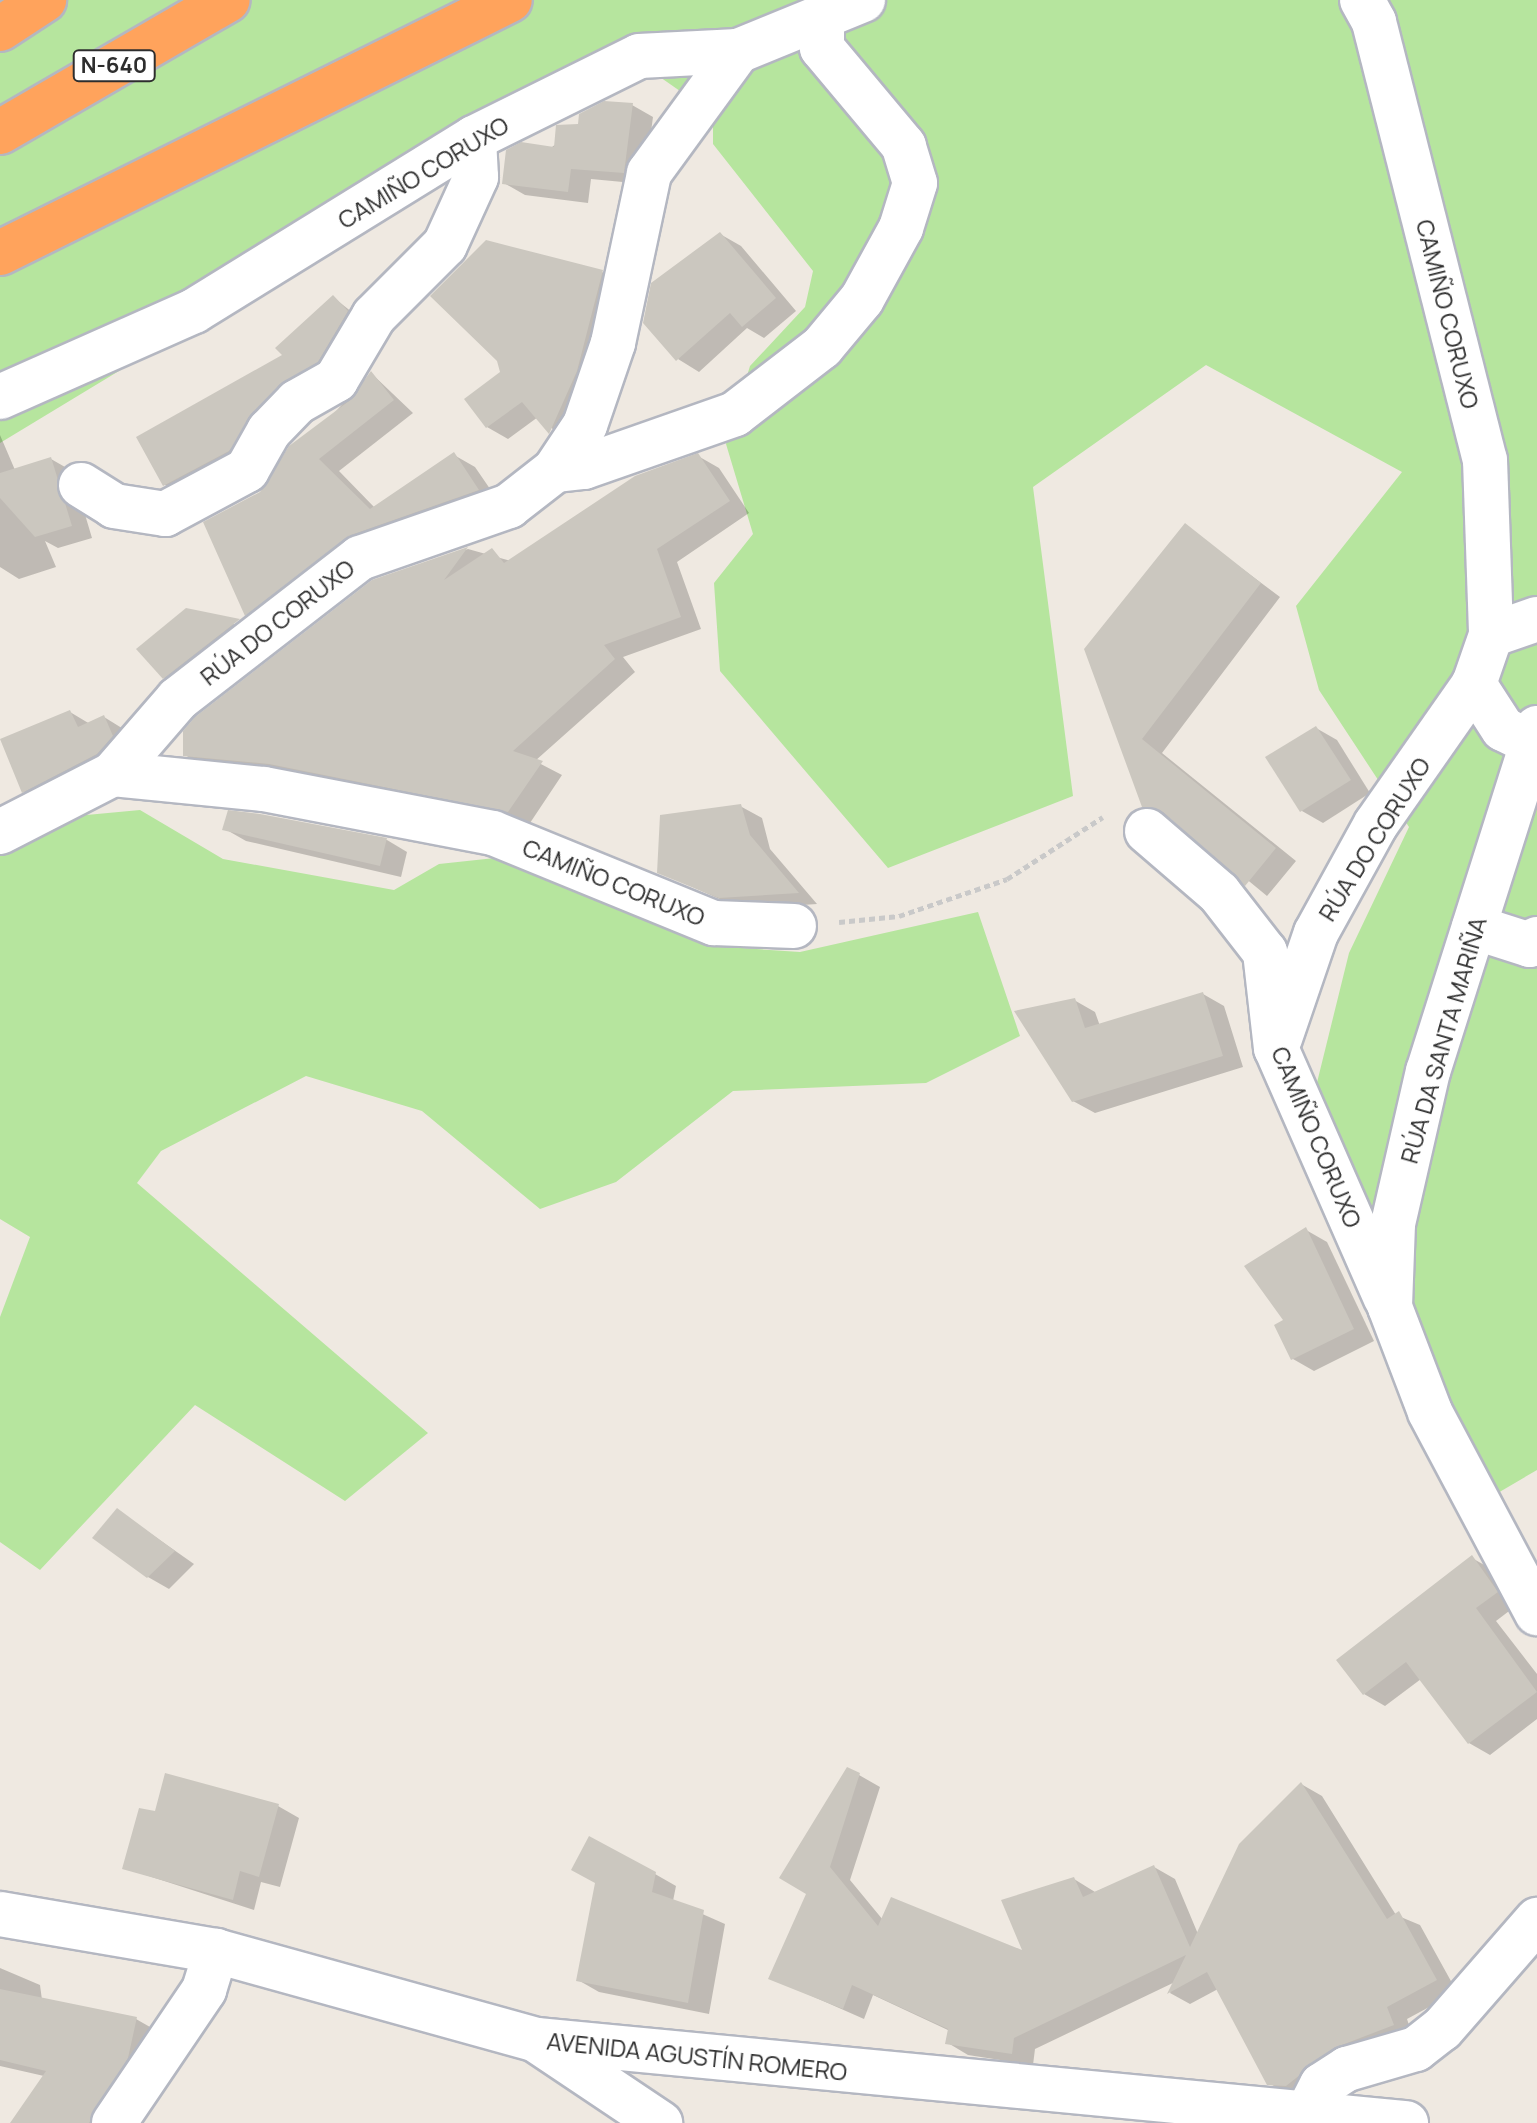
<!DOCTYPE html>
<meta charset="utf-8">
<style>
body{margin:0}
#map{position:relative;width:1537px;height:2123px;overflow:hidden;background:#efe9e1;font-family:Manrope,sans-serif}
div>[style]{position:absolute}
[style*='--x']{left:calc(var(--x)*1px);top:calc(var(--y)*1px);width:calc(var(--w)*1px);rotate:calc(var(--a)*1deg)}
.green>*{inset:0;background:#b6e59e}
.shadow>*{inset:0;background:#0003}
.building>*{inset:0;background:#cbc7bf}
.path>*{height:5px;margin-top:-2.5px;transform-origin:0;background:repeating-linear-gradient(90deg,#c9c9c9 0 6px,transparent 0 10px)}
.roads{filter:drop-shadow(2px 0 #b4b7c1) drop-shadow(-2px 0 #b4b7c1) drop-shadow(0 2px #b4b7c1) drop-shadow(0 -2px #b4b7c1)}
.minor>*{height:44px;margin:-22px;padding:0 22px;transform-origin:22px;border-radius:22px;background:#fff}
.highway>*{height:44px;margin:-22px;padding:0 22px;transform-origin:22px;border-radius:22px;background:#ffa35c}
span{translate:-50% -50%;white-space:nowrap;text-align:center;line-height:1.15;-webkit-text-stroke:8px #fff;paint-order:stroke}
.shield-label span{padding:2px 6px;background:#fff;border:2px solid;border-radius:6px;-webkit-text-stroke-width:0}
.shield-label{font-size:22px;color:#2e2e2e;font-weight:700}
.street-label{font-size:24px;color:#2e2e2e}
</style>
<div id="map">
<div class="green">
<div style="clip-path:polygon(0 0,1537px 0,1537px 1470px,1479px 1504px,1308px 1119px,1349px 953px,1409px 827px,1319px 690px,1296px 606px,1402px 472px,1206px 365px,1033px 487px,1073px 796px,888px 868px,720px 671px,714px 583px,753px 534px,726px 444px,750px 366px,805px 307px,813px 271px,713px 144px,713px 114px,634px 59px,0 443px)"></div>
<div style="clip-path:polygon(140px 810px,223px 859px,394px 890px,439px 864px,495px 858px,712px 946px,800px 952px,978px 912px,1020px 1036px,926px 1083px,733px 1091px,616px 1182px,540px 1209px,422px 1111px,306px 1076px,161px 1151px,137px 1183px,428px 1433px,345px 1501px,195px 1405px,40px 1570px,0 1542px,0 1317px,30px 1237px,0 1219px,0 855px,65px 817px)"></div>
</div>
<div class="shadow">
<div style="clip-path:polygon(632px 105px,653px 117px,644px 184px,591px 179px,588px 203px,525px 195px,504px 183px,580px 126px)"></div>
<div style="clip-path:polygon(720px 234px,741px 246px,796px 311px,764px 338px,747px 328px,699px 372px,678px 359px)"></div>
<div style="clip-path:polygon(602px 272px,623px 284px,571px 444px,538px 417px,508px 439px,487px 427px,503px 373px)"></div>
<div style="clip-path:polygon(333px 297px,368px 325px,186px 497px,165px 485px,139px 437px,285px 356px)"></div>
<div style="clip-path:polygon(371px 373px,413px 413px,339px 471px,375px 508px,454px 455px,475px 467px,499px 502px,267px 626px,246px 614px,261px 493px)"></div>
<div style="clip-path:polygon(0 435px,15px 470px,51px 459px,72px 471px,92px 538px,58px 548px,45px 541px,56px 567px,19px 579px,0 567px)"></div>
<div style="clip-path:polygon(698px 456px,719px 468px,749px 513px,677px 562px,701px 629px,623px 657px,635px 672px,535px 761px,562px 775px,530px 823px,291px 775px,206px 767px,185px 755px,373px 582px,468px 549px,511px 561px)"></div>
<div style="clip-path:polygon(1185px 526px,1280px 597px,1162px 753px,1296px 861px,1267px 896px,1176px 821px,1144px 806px,1086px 649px)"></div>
<div style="clip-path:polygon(187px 610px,259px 632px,185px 690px,164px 678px)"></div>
<div style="clip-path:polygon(70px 712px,90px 724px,104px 717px,125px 730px,133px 748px,44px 803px,23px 791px)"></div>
<div style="clip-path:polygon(1316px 728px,1337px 740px,1370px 793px,1323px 823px,1302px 811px)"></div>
<div style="clip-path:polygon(740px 806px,762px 818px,770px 849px,817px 904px,742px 909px,659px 872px)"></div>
<div style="clip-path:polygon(229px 813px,387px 840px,407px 852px,401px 877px,246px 841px,225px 829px)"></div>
<div style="clip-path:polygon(1203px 994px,1224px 1006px,1243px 1067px,1095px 1113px,1073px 1101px,1074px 1000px,1095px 1012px,1100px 1026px)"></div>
<div style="clip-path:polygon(1306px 1230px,1327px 1242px,1374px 1341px,1314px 1371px,1293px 1359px,1286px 1321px)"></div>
<div style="clip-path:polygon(117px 1510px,194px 1564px,169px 1589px,148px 1577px)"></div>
<div style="clip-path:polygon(1472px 1558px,1493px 1570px,1517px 1605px,1496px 1621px,1537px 1674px,1537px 1719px,1490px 1755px,1469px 1743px,1421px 1679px,1385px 1706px,1364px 1694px)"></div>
<div style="clip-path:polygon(859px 1775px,880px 1787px,850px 1880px,883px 1920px,1026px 1953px,1074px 1879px,1095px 1892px,1154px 1867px,1175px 1879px,1198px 1934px,1301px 1784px,1322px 1796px,1396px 1915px,1420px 1925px,1457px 1992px,1407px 2019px,1413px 2037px,1290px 2096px,1269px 2083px,1218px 1989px,1190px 2004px,1170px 1993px,1175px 1982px,1035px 2049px,1033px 2065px,968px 2055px,948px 2043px,950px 2031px,873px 1995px,864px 2019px,771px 1978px)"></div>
<div style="clip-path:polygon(278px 1806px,299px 1818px,280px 1887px,261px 1882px,254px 1910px,124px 1868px,156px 1814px)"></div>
<div style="clip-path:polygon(655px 1874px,676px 1886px,673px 1901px,725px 1924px,709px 2014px,599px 1992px,578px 1980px,597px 1883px)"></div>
<div style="clip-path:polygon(0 1968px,40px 1985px,42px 2000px,136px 2019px,157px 2031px,116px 2123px,20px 2123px,44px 2076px,0 2066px)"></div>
</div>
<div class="building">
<div style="clip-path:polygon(604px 101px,633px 103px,624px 173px,571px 169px,568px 192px,502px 184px,506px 150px,521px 142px,554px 147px,556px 125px,578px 124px,579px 114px)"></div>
<div style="clip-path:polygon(720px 232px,776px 298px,742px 327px,730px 313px,676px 361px,643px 323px,651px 283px)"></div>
<div style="clip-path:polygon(486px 240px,603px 270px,577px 371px,549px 434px,522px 402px,486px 428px,464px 399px,500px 372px,497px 361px,430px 296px)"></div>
<div style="clip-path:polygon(333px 295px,348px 311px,318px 362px,279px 385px,229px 451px,163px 486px,136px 437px,282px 355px,275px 348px)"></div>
<div style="clip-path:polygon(371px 371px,394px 400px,319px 459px,370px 509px,454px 452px,479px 490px,351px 535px,245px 616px,203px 522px,260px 492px,289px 446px,349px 401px)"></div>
<div style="clip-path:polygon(698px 453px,730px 501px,657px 549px,681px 617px,604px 645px,615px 659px,513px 751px,543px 761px,508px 812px,269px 764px,183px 756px,183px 731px,195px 717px,372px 580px,468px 547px,444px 580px,492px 548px,504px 563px,635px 476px)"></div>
<div style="clip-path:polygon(51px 457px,72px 526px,35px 537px,0 498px,0 473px)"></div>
<div style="clip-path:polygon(1185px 523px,1261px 583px,1142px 739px,1276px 848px,1245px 886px,1163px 812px,1142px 807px,1084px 649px)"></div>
<div style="clip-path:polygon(186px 608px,240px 619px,163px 679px,136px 649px)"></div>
<div style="clip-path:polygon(70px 710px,78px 727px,104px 715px,113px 736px,97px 754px,22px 793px,0 739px)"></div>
<div style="clip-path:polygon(1316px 726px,1351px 780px,1300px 812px,1265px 757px)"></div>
<div style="clip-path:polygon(741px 804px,750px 835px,799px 893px,719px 898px,657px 873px,660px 815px)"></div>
<div style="clip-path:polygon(228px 810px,260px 814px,387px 838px,380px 866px,222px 830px)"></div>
<div style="clip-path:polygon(1203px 992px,1223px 1056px,1072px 1102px,1014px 1011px,1075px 998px,1085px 1028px)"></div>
<div style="clip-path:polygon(1306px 1227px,1354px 1329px,1291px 1360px,1274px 1325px,1283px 1320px,1244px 1266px)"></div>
<div style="clip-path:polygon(117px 1508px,175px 1551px,147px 1578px,92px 1538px)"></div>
<div style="clip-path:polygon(1472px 1555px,1498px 1592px,1476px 1608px,1537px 1692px,1468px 1744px,1406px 1662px,1363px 1695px,1336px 1660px)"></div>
<div style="clip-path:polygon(847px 1767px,860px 1773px,830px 1867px,878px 1926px,891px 1897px,1022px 1950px,1001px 1900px,1074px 1877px,1083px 1897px,1154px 1865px,1190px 1947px,1239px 1844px,1301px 1782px,1387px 1919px,1399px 1911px,1437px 1980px,1387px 2007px,1394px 2025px,1334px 2048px,1286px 2086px,1267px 2085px,1207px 1972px,1167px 1994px,1186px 1955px,1014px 2038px,1012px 2054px,945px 2044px,948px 2029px,852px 1985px,843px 2009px,768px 1979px,806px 1894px,779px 1878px)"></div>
<div style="clip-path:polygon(165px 1773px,279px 1804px,259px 1877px,240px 1871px,233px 1900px,122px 1869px,139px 1808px,155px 1811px)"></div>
<div style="clip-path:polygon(589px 1836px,656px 1872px,652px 1892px,704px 1910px,688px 2003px,576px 1981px,595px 1883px,571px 1870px)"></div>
<div style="clip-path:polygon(0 1989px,137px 2017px,128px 2058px,89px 2123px,10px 2123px,46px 2071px,0 2060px)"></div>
</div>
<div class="path">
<div style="--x:839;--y:922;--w:60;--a:-5.7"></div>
<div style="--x:899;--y:916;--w:114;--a:-18.9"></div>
<div style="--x:1007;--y:879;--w:114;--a:-32.9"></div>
</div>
<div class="roads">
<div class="minor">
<div style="--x:1362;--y:0;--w:25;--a:61"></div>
<div style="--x:1374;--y:22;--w:452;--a:75.8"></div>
<div style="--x:1485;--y:460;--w:175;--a:88"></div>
<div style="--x:0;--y:397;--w:212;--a:-23.9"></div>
<div style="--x:194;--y:311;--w:329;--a:-31.7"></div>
<div style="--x:474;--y:138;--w:184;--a:-26.4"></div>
<div style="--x:639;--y:56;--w:99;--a:-2.9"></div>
<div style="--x:738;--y:51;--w:135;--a:-22.2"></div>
<div style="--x:555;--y:470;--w:29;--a:-6"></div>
<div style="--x:584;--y:467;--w:160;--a:-19.3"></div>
<div style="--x:735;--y:414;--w:110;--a:-37.6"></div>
<div style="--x:822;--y:347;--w:62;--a:-50.2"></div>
<div style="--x:862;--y:299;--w:81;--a:-61.2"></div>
<div style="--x:901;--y:228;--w:47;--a:-72.7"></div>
<div style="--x:915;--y:183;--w:39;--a:-107"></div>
<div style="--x:904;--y:146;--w:128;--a:-129.9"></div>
<div style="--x:822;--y:48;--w:25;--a:-90"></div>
<div style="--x:81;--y:485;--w:39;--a:32"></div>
<div style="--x:114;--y:506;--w:52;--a:8.9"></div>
<div style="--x:165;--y:514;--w:93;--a:-28.2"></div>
<div style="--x:247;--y:470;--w:45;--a:-60.6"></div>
<div style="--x:269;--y:431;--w:40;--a:-46"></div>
<div style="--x:297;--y:402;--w:45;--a:-29.4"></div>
<div style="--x:336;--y:380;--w:74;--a:-59.3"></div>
<div style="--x:374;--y:316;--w:100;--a:-45"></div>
<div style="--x:445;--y:245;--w:75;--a:-65.5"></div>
<div style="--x:476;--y:177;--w:39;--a:-93"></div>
<div style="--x:1537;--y:728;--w:360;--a:107.6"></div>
<div style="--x:1428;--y:1071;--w:157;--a:102.9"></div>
<div style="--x:1393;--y:1224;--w:83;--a:92.1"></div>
<div style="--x:1390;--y:1307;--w:112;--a:69.1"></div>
<div style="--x:1430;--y:1412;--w:228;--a:62"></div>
<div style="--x:1532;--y:743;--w:32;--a:-154"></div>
<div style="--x:1503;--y:729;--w:54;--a:-122.8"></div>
<div style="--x:1474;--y:684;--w:52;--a:-70.9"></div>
<div style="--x:1491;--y:635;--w:49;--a:-19.2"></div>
<div style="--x:113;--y:774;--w:99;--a:-49.1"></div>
<div style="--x:178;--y:699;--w:230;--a:-37.8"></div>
<div style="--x:360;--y:558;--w:158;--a:-19.2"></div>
<div style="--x:509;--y:506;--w:58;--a:-38"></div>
<div style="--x:555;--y:470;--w:54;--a:-56.3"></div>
<div style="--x:585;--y:425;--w:87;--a:-71.1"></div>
<div style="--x:613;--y:343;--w:174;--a:-78"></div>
<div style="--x:649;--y:173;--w:151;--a:-53.9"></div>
<div style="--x:1147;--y:831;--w:95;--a:40.7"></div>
<div style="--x:1219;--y:893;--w:75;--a:52.1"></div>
<div style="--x:1265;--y:952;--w:97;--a:83.5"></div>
<div style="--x:1276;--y:1048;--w:273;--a:66.3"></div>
<div style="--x:0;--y:832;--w:127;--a:-27.2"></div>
<div style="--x:113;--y:774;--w:152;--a:5.7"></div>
<div style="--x:264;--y:789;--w:233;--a:10.9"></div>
<div style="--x:493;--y:833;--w:239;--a:22.2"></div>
<div style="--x:714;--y:923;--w:80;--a:2.1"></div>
<div style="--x:1474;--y:927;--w:59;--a:17.8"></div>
<div style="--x:1530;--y:945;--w:9;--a:-41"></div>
<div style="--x:1280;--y:1038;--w:111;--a:-71.1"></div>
<div style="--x:1316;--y:933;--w:124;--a:-61.2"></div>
<div style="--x:1376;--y:824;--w:171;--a:-55"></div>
<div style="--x:0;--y:1914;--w:219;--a:9.7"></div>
<div style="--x:216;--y:1951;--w:333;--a:15.5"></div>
<div style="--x:537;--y:2040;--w:873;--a:5.46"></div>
<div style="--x:539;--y:2042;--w:146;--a:33.8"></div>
<div style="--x:1309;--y:2110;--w:28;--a:-63"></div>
<div style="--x:1322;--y:2085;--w:30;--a:-33"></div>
<div style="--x:1347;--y:2069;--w:72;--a:-16.2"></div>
<div style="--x:1416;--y:2049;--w:33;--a:-38"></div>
<div style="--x:1442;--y:2029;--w:145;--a:-48.9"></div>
<div style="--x:114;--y:2123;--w:161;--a:-55.9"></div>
<div style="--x:204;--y:1990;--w:41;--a:-72.9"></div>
</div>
<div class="highway">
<div style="--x:0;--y:29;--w:53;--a:-33.4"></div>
<div style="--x:0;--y:132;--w:263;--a:-30.1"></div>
<div style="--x:0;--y:253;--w:569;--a:-26.39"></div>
</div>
</div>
<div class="shield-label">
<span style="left:114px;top:66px">N-640</span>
</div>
<div class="street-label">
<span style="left:423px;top:172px;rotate:-31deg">CAMIÑO CORUXO</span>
<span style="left:1448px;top:314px;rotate:76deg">CAMIÑO CORUXO</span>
<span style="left:277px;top:622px;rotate:-38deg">RÚA DO CORUXO</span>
<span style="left:1374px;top:839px;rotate:-58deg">RÚA DO CORUXO</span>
<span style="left:614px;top:882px;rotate:22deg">CAMIÑO CORUXO</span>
<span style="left:1443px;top:1040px;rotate:-74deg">RÚA DA SANTA MARIÑA</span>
<span style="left:1317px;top:1137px;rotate:67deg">CAMIÑO CORUXO</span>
<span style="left:697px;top:2056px;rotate:6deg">AVENIDA AGUSTÍN ROMERO</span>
</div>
</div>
